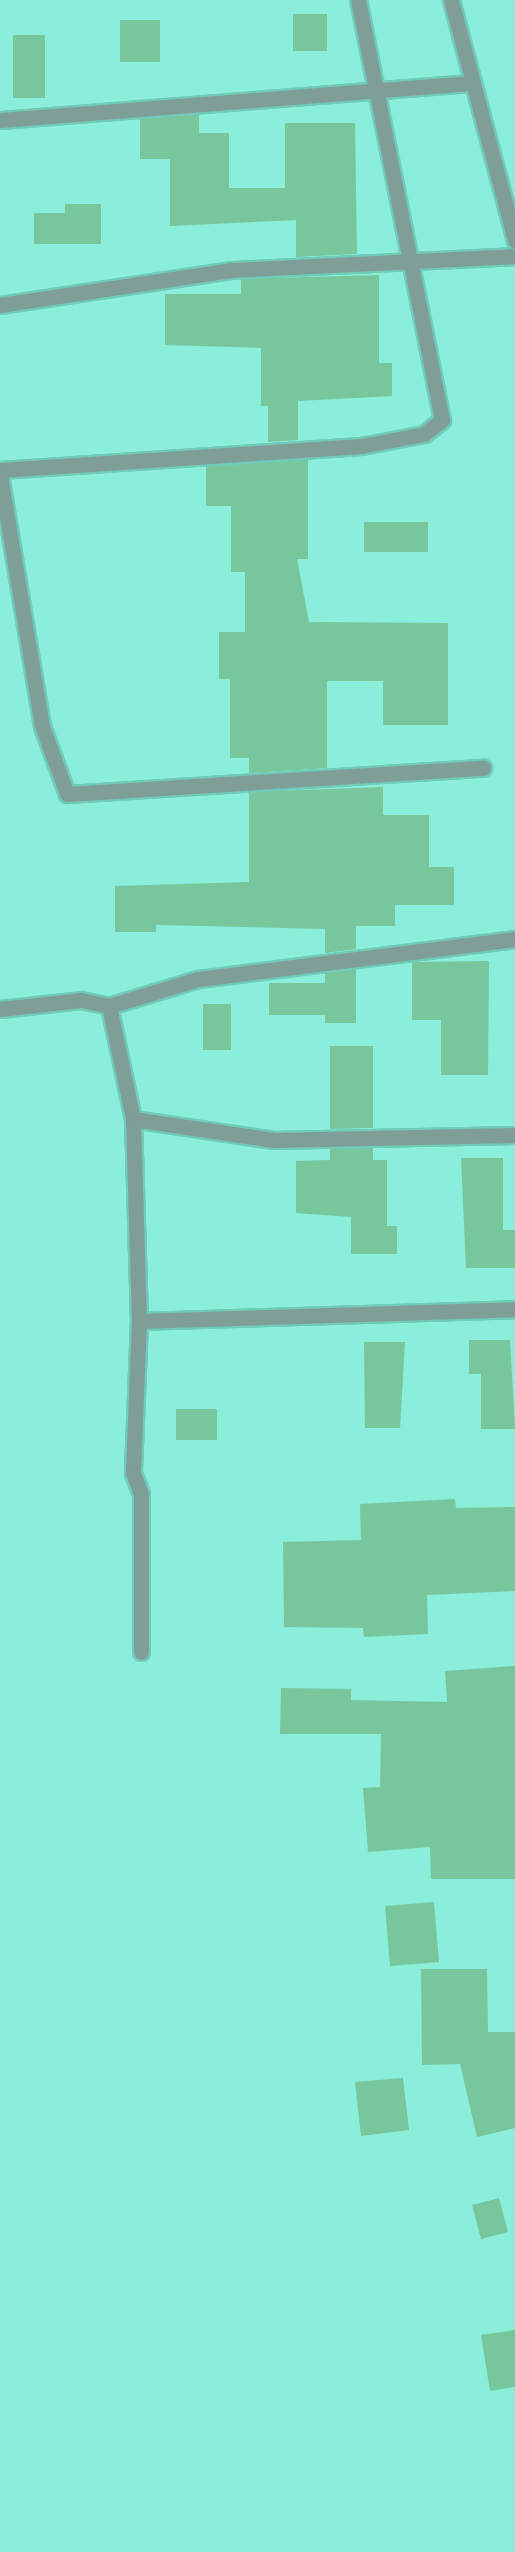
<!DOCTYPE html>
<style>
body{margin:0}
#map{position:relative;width:515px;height:2552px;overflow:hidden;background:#8aeeda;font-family:"PT Sans Narrow",sans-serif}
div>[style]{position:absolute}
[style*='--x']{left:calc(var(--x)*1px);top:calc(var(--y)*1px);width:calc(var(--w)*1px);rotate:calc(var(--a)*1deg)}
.building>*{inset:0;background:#77c69c}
.roads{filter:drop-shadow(2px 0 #71cbb9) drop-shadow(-2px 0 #71cbb9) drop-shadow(0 2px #71cbb9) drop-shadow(0 -2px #71cbb9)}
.minor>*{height:15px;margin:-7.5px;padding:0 7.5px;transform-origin:7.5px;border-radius:7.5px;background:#7e9e97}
.tertiary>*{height:15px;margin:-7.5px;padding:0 7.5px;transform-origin:7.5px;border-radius:7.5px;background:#7e9e97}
span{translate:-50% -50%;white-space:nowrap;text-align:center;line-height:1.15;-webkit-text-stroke:5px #97fce7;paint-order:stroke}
</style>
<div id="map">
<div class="building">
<div style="clip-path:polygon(293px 14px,327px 14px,327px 51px,293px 51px)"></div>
<div style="clip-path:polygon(120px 20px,160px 20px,160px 62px,120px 62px)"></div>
<div style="clip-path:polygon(13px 35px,45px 35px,45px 98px,13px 98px)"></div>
<div style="clip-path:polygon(199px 114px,199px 133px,229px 133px,229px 188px,285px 188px,285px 123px,355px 123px,357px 254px,296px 257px,296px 220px,170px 226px,170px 159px,140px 159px,140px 119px)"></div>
<div style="clip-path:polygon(65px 204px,101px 204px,101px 244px,34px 244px,34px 213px,65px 213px)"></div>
<div style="clip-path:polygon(379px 275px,379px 363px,392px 363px,392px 396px,298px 401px,298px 440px,268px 442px,268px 406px,261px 406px,261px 348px,165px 345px,165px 294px,241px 294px,241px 279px)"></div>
<div style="clip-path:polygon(308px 459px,308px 559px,297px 559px,309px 622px,448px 623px,448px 725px,383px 725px,383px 681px,327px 681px,327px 768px,249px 773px,249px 758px,230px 758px,230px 679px,219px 679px,219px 632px,245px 632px,245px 572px,231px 572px,231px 506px,206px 506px,206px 466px)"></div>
<div style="clip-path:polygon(364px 522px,428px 522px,428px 552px,364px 552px)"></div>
<div style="clip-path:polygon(383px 787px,383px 815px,429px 815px,429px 867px,454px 867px,454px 905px,395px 905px,395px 926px,356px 926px,356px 949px,325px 953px,325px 929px,156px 925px,156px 932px,115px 932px,115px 886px,249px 882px,249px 792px)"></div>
<div style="clip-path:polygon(489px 961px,488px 1075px,441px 1075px,441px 1020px,412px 1020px,412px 962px)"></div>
<div style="clip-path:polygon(356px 969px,356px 1023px,325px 1023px,325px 1015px,269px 1015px,269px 983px,325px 983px,325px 973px)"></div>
<div style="clip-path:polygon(203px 1004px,231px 1004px,231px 1050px,203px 1050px)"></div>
<div style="clip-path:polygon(330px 1046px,373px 1046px,373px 1128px,330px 1129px)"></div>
<div style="clip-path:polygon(373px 1148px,373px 1160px,387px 1160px,387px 1226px,397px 1226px,397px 1254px,351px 1254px,351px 1217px,296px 1213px,296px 1161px,330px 1160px,330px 1149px)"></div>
<div style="clip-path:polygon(461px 1158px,503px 1158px,503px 1230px,515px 1230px,515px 1268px,466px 1268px)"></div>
<div style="clip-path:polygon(469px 1340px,510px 1340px,515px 1429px,481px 1429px,481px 1374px,469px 1374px)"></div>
<div style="clip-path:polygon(364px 1342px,405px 1342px,400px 1428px,365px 1428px)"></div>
<div style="clip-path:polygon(176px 1409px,217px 1409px,217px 1440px,176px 1440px)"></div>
<div style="clip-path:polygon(455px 1499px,456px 1508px,515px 1507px,515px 1591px,427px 1595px,428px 1634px,364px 1637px,363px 1628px,284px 1627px,283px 1542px,361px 1540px,360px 1504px)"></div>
<div style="clip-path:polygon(515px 1666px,515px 1879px,431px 1879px,430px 1847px,368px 1852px,363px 1788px,380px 1787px,381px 1734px,280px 1734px,281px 1688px,351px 1689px,351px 1700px,447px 1702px,445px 1671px)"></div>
<div style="clip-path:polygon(434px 1902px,439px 1962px,390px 1966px,385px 1906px)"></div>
<div style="clip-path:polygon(421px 1969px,487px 1969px,488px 2032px,515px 2032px,515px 2128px,477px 2137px,460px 2064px,422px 2065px)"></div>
<div style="clip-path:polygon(403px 2078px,409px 2130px,361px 2136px,355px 2082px)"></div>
<div style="clip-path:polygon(499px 2198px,508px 2232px,481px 2239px,472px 2205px)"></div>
<div style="clip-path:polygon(515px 2330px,515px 2387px,490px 2391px,481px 2335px)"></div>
</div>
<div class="roads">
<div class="minor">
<div style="--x:0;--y:120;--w:474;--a:-4.5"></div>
<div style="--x:0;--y:305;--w:234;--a:-8.6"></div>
<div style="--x:231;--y:270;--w:284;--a:-2.8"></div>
<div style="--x:0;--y:470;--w:362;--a:-3.8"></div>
<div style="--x:361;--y:446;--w:64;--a:-10.8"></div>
<div style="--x:424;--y:434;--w:23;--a:-38"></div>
<div style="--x:442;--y:420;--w:428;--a:-101.3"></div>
<div style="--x:0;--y:475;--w:254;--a:80.5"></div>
<div style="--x:42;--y:726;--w:72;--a:69.8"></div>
<div style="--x:67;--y:794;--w:417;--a:-3.6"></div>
<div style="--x:109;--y:1006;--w:116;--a:78"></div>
<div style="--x:133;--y:1119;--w:202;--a:88.3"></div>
<div style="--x:139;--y:1321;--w:152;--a:92.3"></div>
<div style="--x:133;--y:1473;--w:22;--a:69"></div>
<div style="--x:141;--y:1494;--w:158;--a:90"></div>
<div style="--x:0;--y:1009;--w:81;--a:-6.3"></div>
<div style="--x:81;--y:1000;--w:29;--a:12"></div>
<div style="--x:109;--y:1006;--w:93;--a:-16.9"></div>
<div style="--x:198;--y:979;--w:320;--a:-7.2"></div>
<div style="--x:133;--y:1119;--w:142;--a:8.5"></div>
<div style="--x:273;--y:1140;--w:242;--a:-1.2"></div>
<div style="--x:139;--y:1321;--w:376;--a:-1.8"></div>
</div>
<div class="tertiary">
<div style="--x:451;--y:0;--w:249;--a:75.1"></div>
</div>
</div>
</div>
